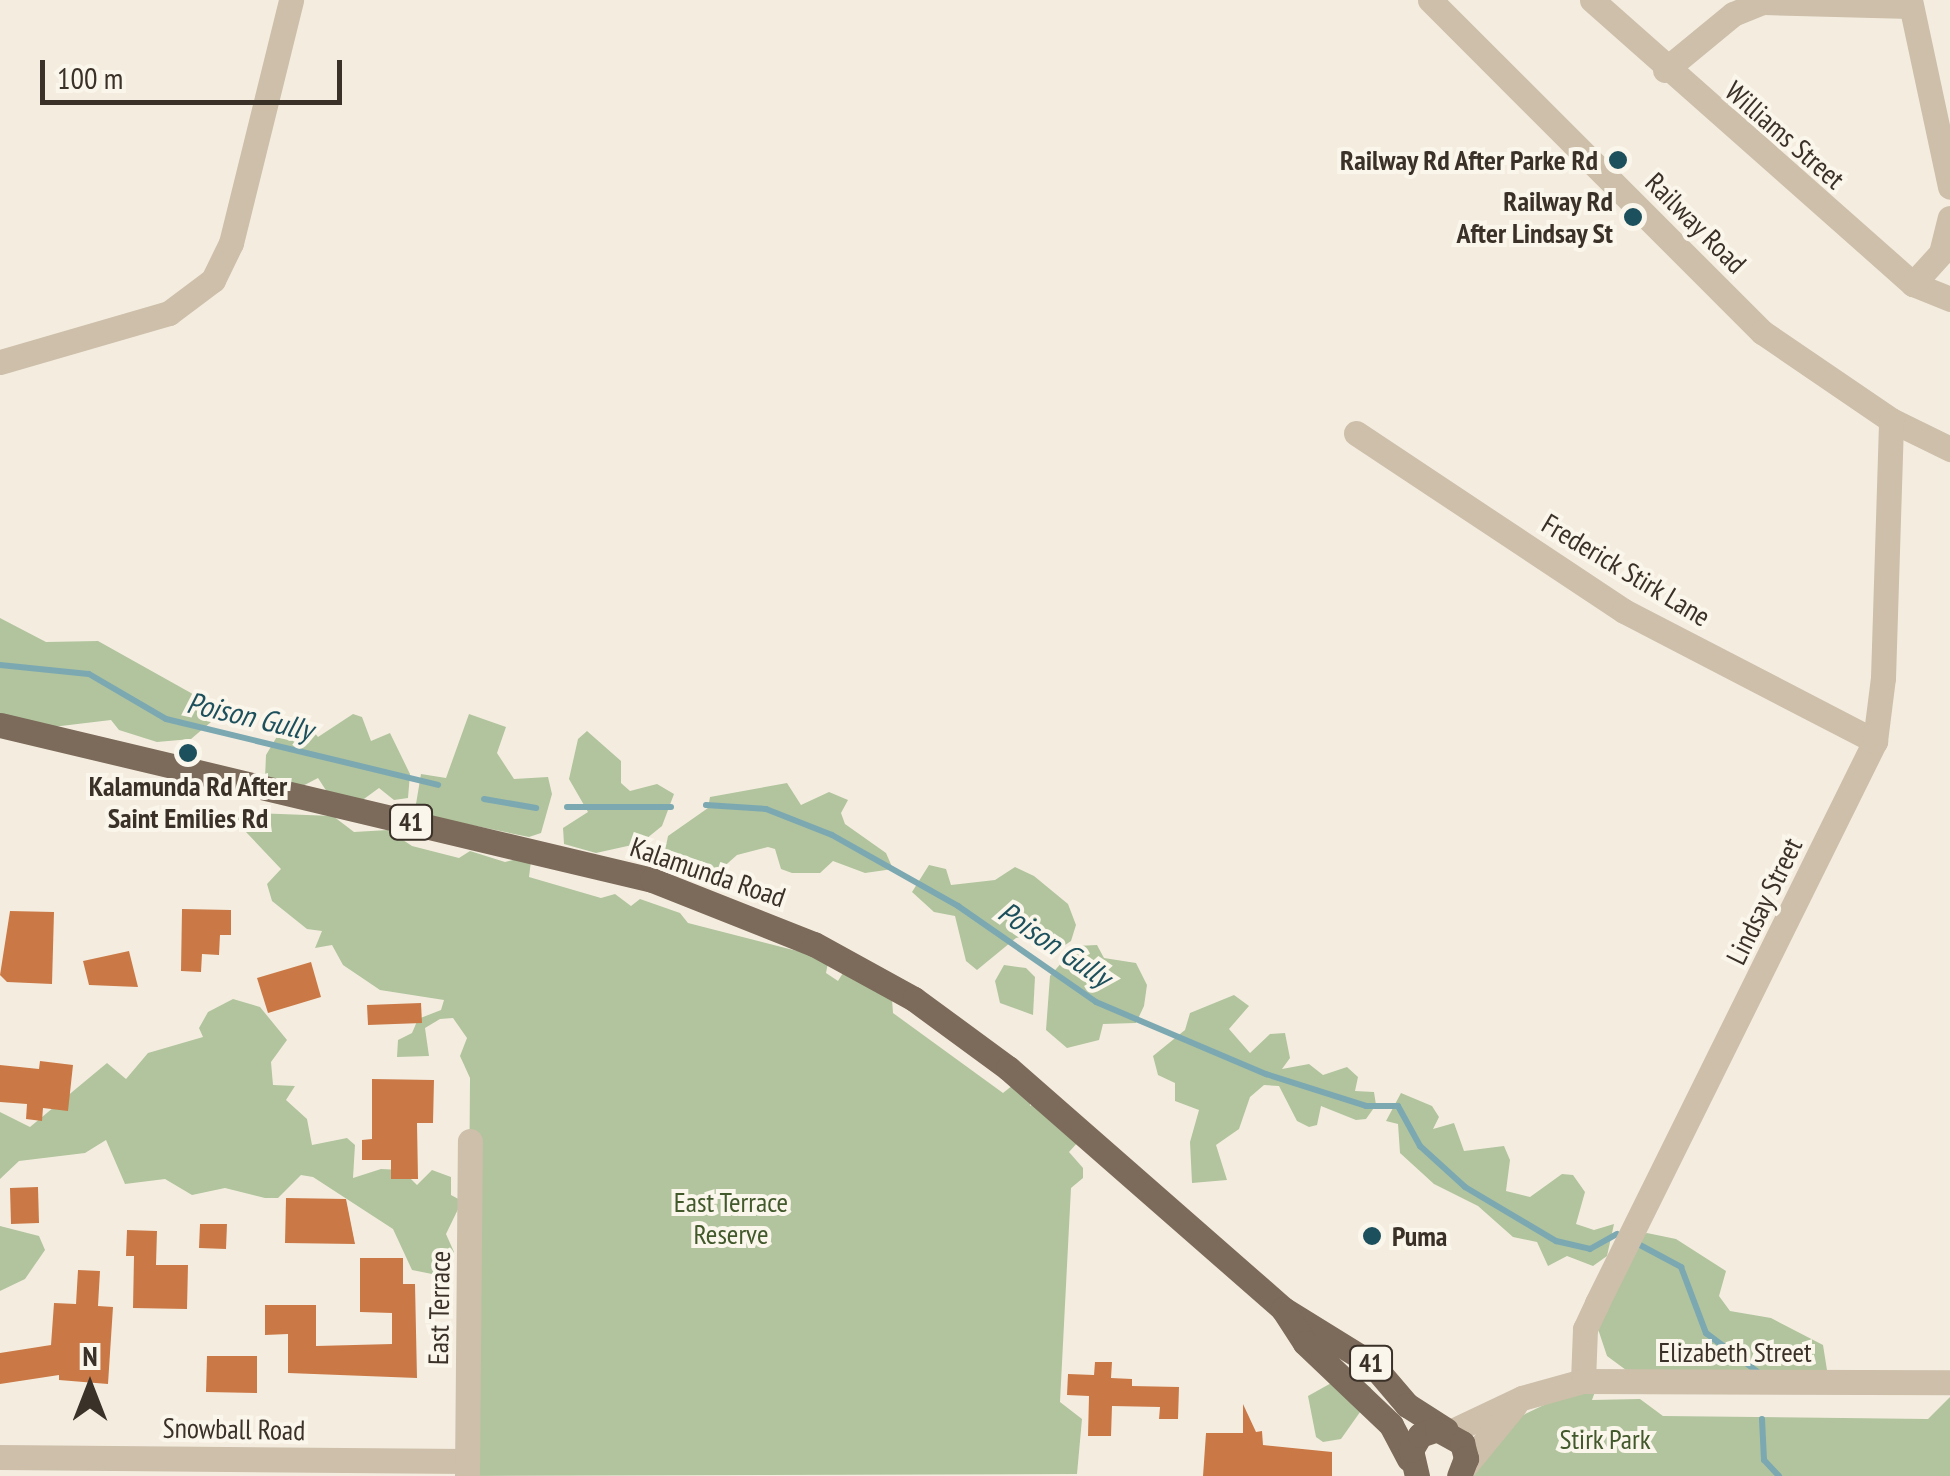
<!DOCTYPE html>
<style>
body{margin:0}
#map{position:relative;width:1950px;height:1476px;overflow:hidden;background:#f4eddf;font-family:"PT Sans Narrow",sans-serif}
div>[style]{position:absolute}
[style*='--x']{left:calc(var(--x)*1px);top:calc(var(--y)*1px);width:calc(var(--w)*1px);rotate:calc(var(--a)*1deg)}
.green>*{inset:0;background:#b1c49e}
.stream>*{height:6px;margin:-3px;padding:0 3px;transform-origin:3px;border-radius:3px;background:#7ca8b2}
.building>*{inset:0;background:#ca7946}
.minor>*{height:25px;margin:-12.5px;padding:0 12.5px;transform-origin:12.5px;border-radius:12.5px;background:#cdbfaa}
.major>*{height:25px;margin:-12.5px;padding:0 12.5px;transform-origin:12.5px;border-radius:12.5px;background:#7c6a5a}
.dots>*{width:28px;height:28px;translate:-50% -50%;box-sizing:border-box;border:5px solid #fbf6eb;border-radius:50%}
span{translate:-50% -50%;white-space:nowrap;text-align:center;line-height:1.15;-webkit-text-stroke:8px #fbf6eb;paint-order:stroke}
.shield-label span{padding:2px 8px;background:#fbf6eb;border:2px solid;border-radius:8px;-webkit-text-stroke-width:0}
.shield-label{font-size:25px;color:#3a3129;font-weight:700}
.street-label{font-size:28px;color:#3a3129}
.poi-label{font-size:28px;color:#3a3129;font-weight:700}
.right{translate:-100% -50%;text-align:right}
.left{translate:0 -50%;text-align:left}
.park-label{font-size:28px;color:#42592c}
.water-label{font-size:30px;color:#1d505d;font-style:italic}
.north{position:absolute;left:40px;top:1336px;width:100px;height:100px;-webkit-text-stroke:8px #fbf6eb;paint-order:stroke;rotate:0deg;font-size:28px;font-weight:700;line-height:40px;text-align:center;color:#3a3129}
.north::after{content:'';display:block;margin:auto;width:35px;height:45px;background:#3a3129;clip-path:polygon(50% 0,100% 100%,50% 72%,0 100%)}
.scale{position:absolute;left:40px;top:60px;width:302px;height:45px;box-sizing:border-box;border:5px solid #3a3129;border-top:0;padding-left:12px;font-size:30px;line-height:35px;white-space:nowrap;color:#3a3129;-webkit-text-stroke:8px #fbf6eb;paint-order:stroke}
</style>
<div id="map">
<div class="green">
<div style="clip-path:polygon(0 618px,46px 642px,98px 641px,191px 693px,206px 705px,211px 722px,191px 739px,157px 742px,119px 730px,111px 720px,44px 728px,0 716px)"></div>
<div style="clip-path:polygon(353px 714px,362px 717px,371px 741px,390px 733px,410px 774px,408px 798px,394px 800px,379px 788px,357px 804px,329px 795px,318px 778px,293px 791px,265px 778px,266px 755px,288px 718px,306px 722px,318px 737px)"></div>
<div style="clip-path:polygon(469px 714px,506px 727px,497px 753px,514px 779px,548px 777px,552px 794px,541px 833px,529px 837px,423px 815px,416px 804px,421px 774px,446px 778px)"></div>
<div style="clip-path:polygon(587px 731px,621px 761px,621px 783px,630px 791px,657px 784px,674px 794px,662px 826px,641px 843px,596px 853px,564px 844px,563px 828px,588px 812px,569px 779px,578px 739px)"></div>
<div style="clip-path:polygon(787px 783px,801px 805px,829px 792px,848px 800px,841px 813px,845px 824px,886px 853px,893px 869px,865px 873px,833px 861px,820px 873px,792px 873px,781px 869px,775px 849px,768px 847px,737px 855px,719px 871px,665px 851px,668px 836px,708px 808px,710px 797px)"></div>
<div style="clip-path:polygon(227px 812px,333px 816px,354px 832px,388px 830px,412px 846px,459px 858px,470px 851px,505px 862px,521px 858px,531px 861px,529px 877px,601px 898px,615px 894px,631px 906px,640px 899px,680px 913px,688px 923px,809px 954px,828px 963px,826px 973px,838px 981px,846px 968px,892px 999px,893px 1013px,1003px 1093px,1013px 1085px,1030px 1092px,1030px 1106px,1037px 1102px,1079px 1141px,1069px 1152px,1083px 1168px,1083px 1178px,1071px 1188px,1060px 1402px,1082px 1419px,1077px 1474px,467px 1476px,470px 1078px,460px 1056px,467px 1038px,453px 1018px,440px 1019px,425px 1028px,429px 1056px,397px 1057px,398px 1040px,412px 1033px,418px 1019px,441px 1010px,444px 1000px,380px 990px,343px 965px,332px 945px,315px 948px,322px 931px,307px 929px,272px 901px,267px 884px,281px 869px)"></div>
<div style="clip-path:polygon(929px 865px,946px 869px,951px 885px,995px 880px,1015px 867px,1034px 876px,1068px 904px,1076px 925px,1071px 941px,1055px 952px,1037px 949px,1026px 936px,1016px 938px,977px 970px,966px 961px,955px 916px,934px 912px,912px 892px)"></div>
<div style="clip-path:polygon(1097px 945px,1104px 958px,1136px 963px,1147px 985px,1144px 1006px,1136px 1023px,1103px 1024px,1099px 1040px,1067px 1048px,1046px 1030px,1050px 976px,1076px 946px)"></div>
<div style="clip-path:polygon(1004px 965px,1026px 968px,1035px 977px,1033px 1015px,1000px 1003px,995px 981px)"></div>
<div style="clip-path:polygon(1234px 995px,1249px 1006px,1229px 1029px,1250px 1053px,1270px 1034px,1285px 1033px,1290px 1058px,1282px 1069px,1309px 1064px,1323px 1075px,1347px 1067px,1358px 1077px,1355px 1091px,1374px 1092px,1376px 1105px,1366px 1119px,1356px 1120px,1321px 1106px,1317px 1125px,1309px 1127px,1297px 1121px,1279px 1086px,1264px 1085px,1250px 1097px,1239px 1129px,1216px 1145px,1227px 1180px,1192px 1183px,1190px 1142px,1199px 1110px,1175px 1101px,1175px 1083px,1158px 1075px,1153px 1056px,1185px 1030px,1190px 1013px)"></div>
<div style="clip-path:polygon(233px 999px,260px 1007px,287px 1040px,271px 1062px,273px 1085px,295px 1086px,286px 1100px,307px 1119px,312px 1145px,347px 1138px,355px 1145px,353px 1178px,381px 1169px,402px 1170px,417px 1185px,432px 1170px,451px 1177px,451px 1195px,462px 1201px,446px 1234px,454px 1252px,437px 1275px,412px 1270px,393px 1229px,313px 1177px,301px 1175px,278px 1198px,265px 1198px,225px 1188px,192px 1195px,165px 1179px,125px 1184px,106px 1140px,85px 1153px,19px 1161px,0 1179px,0 1112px,30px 1127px,107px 1063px,126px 1079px,148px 1053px,203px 1037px,199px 1028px,208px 1012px)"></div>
<div style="clip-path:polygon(1401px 1093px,1432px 1106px,1439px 1117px,1433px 1129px,1454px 1123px,1464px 1151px,1504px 1146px,1510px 1160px,1506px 1191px,1530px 1197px,1562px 1174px,1573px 1175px,1585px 1192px,1576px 1224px,1594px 1230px,1614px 1224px,1607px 1256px,1593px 1266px,1567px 1256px,1548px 1266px,1537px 1242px,1513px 1237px,1478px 1206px,1434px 1184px,1400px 1153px,1398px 1124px,1386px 1121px)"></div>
<div style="clip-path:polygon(0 1226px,39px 1236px,45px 1250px,25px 1279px,0 1291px)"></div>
<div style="clip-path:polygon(1647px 1233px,1676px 1239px,1726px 1271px,1719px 1296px,1730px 1311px,1771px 1318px,1823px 1345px,1827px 1370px,1626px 1370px,1607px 1356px,1598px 1329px,1634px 1237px)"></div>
<div style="clip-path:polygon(1351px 1372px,1371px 1388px,1370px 1398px,1341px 1439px,1323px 1442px,1316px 1437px,1308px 1396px)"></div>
<div style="clip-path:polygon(1596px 1389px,1592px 1400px,1640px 1399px,1663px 1416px,1928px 1419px,1950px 1397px,1950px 1476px,1468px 1476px,1494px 1429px,1544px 1405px,1550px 1396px)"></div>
</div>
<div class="stream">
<div style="--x:0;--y:665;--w:89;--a:5.8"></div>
<div style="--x:89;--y:674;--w:89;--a:30.3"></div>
<div style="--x:166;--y:719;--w:280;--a:13.6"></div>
<div style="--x:484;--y:799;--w:53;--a:9.8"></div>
<div style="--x:706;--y:805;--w:60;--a:3.8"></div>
<div style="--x:766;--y:809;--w:71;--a:21.5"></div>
<div style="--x:832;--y:835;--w:145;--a:29.4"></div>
<div style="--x:958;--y:906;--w:168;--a:34.8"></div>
<div style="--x:1096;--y:1002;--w:185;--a:23"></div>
<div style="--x:1266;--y:1074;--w:105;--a:17.7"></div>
<div style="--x:1366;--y:1106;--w:32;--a:0"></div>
<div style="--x:1398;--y:1106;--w:46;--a:61.2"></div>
<div style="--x:1420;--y:1146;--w:61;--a:42.3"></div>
<div style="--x:1465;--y:1187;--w:106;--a:30.7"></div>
<div style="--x:1556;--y:1241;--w:35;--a:13"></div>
<div style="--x:1590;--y:1249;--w:31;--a:-29"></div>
<div style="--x:567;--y:807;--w:104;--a:0"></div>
<div style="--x:1640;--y:1245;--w:47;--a:28.2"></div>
<div style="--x:1681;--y:1267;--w:71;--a:69.3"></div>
<div style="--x:1706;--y:1333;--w:65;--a:36.9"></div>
<div style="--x:1762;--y:1419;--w:41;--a:87.2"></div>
<div style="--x:1764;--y:1460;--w:22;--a:47"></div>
</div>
<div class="building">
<div style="clip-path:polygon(182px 909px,231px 910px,231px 935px,220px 935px,219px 955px,202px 954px,201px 972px,181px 971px)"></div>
<div style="clip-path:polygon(10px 911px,54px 912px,52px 984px,7px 982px,0 975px)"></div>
<div style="clip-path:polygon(129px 951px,138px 987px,89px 985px,83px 961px)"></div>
<div style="clip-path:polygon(311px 962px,321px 997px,268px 1013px,257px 978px)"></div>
<div style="clip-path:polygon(421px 1003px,422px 1023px,368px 1025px,367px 1005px)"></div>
<div style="clip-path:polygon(40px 1061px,73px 1065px,68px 1111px,43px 1108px,42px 1121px,26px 1119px,27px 1104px,0 1102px,0 1065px,39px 1069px)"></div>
<div style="clip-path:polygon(372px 1079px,434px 1080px,433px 1123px,417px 1123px,418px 1179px,391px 1179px,391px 1160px,362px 1160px,362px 1140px,372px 1139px)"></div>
<div style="clip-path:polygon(38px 1187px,39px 1223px,11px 1224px,10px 1188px)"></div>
<div style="clip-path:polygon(286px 1198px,346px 1199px,355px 1244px,285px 1243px)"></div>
<div style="clip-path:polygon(200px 1224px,227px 1224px,226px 1249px,199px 1248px)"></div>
<div style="clip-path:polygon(127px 1230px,157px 1231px,156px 1265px,188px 1265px,187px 1309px,133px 1308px,134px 1256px,126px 1256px)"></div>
<div style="clip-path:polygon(360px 1258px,403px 1258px,403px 1284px,415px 1284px,417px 1378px,288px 1373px,288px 1334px,265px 1335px,265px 1305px,316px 1305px,316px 1346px,392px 1344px,392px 1313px,360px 1312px)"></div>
<div style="clip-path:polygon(78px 1270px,100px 1271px,98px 1306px,113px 1307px,108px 1384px,59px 1380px,59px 1375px,0 1384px,0 1353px,51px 1345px,54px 1303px,76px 1304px)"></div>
<div style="clip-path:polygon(207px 1356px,257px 1356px,257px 1393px,206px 1392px)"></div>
<div style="clip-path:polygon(1095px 1362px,1112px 1362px,1111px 1378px,1132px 1379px,1132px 1386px,1179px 1387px,1178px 1419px,1159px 1419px,1160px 1407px,1112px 1406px,1111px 1436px,1088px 1436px,1089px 1396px,1067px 1395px,1068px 1374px,1094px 1375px)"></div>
<div style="clip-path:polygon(1243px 1404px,1256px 1432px,1262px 1431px,1263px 1445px,1332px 1452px,1332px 1476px,1203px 1476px,1206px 1433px,1243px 1433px)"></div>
</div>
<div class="minor">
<div style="--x:1430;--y:0;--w:470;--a:45"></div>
<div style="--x:1762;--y:332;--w:156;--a:34.3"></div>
<div style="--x:1891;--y:420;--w:66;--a:26.2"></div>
<div style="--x:1592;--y:0;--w:429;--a:41.5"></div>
<div style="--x:1913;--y:284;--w:40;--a:22"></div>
<div style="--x:1910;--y:0;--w:191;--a:77.9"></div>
<div style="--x:1665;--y:70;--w:88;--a:-39.5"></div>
<div style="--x:1733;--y:14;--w:32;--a:-22"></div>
<div style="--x:1763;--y:2;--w:147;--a:1.6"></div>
<div style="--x:1913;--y:284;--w:42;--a:-47.9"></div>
<div style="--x:1941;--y:253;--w:36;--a:-76"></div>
<div style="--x:0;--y:362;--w:176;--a:-16.2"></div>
<div style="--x:169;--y:313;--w:55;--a:-36.9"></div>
<div style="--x:213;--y:280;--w:41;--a:-64.1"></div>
<div style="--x:231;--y:243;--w:250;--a:-76.1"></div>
<div style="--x:1356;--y:433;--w:322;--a:33.6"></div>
<div style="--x:1624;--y:611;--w:283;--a:27.4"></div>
<div style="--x:1583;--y:1381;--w:52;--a:-87.8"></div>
<div style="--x:1585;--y:1329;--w:29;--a:-65"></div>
<div style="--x:1597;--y:1303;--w:627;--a:-63.68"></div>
<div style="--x:1875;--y:741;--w:64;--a:-82.8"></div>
<div style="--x:1883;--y:678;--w:258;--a:-88.2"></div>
<div style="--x:1450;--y:1432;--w:80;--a:-25.3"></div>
<div style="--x:1522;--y:1398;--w:63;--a:-15.6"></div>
<div style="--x:1583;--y:1381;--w:367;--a:0.2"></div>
<div style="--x:0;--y:1457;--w:467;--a:0.5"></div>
<div style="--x:1465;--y:1466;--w:79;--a:-50.7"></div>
<div style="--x:467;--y:1476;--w:335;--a:-89.5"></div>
</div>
<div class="major">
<div style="--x:0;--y:725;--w:670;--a:13.37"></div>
<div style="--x:652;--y:880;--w:174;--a:21.6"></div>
<div style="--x:814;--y:944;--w:114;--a:28.8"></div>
<div style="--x:914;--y:999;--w:117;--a:36.3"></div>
<div style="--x:1008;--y:1068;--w:366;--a:41.2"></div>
<div style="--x:1283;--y:1309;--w:105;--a:31.7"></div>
<div style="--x:1372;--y:1364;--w:54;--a:49.5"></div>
<div style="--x:1407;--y:1405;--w:46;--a:32.7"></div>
<div style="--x:1283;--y:1309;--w:40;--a:57.1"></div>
<div style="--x:1305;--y:1343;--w:119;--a:43.6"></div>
<div style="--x:1391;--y:1425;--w:38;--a:62"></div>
<div style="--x:1417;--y:1476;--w:27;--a:-103"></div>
<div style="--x:1411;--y:1450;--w:17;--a:-59"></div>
<div style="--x:1420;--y:1435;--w:18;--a:-19"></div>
<div style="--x:1437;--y:1429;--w:29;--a:29"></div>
<div style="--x:1462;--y:1443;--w:16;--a:75"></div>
<div style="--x:1466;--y:1458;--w:19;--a:111"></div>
</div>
<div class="dots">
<div style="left:1618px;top:160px;background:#1d505d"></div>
<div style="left:1633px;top:217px;background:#1d505d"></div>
<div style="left:188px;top:753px;background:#1d505d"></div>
<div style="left:1372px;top:1236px;background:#1d505d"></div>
</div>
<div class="shield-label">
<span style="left:411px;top:822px">41</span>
<span style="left:1371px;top:1363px">41</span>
</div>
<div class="street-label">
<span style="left:1785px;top:135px;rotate:41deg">Williams Street</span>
<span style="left:1696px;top:223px;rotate:45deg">Railway Road</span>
<span style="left:1626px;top:570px;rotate:31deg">Frederick Stirk Lane</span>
<span style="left:708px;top:872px;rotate:19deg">Kalamunda Road</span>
<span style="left:1764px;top:901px;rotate:-64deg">Lindsay Street</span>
<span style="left:439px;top:1308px;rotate:-89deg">East Terrace</span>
<span style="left:1735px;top:1352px">Elizabeth Street</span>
<span style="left:234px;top:1429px;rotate:1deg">Snowball Road</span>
</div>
<div class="poi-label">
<span class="right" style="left:1598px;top:160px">Railway Rd After Parke Rd</span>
<span class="right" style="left:1613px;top:217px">Railway Rd<br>After Lindsay St</span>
<span style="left:188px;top:802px">Kalamunda Rd After<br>Saint Emilies Rd</span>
<span class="left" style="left:1392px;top:1236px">Puma</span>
</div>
<div class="park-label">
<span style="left:731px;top:1218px">East Terrace<br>Reserve</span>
<span style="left:1605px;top:1439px">Stirk Park</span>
</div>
<div class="water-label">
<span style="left:250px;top:716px;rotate:13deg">Poison Gully</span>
<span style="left:1055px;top:944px;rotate:34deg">Poison Gully</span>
</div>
<div class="north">N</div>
<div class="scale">100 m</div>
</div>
